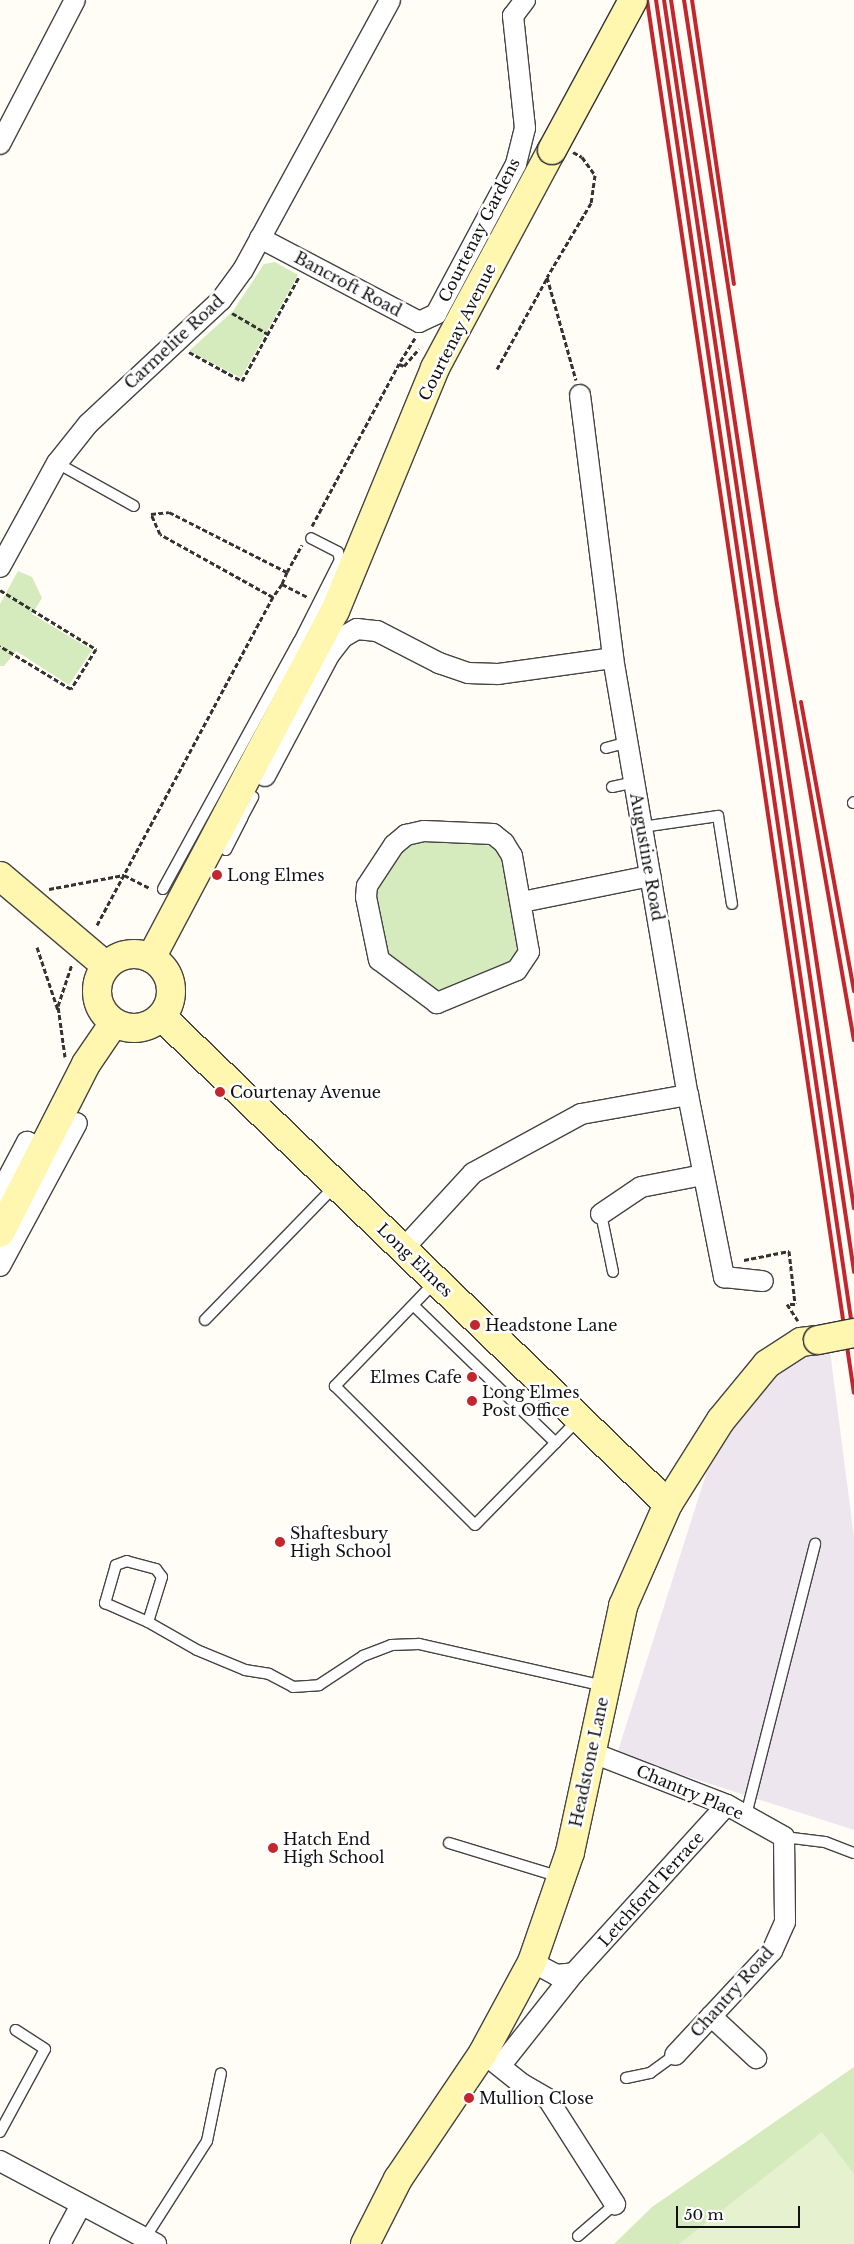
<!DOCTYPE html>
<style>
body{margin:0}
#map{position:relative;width:854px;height:2244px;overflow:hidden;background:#fffdf5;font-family:"Libre Baskerville",serif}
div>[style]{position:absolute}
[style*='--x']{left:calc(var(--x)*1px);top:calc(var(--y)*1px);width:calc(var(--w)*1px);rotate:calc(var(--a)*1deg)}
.industrial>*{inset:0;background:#eee6ef}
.green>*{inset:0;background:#d5ebbd}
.pitch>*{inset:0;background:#e6f2cf}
.path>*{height:3px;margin-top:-1.5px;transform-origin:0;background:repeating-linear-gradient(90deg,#333 0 5px,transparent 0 7.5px)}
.roads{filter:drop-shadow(1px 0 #444) drop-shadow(-1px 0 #444) drop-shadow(0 1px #444) drop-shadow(0 -1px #444)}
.lane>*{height:10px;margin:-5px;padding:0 5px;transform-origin:5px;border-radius:5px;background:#fff}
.street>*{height:20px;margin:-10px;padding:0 10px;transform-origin:10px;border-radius:10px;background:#fff}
.secondary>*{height:28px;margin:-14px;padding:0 14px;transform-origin:14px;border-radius:14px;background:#fff6b0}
.secondary>.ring{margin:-14px;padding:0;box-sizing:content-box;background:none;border:28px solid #fff6b0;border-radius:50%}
.rail>*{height:4px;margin:-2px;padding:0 2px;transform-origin:2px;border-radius:2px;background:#c4262e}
.bridges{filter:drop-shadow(1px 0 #333) drop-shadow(-1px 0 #333) drop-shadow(0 1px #333) drop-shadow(0 -1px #333)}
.secondary-bridge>*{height:28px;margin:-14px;padding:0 14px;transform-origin:14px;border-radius:14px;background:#fff6b0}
.dots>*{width:14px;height:14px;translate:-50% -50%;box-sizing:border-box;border:2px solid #fff;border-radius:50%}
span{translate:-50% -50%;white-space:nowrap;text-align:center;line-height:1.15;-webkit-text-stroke:5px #fff;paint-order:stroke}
.street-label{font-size:16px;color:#111}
.poi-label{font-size:16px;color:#111}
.left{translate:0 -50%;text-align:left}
.right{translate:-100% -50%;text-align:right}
.scale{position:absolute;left:676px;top:2206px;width:124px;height:22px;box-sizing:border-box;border:2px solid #111;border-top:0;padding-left:6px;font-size:15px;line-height:18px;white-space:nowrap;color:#111;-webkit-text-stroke:4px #fff;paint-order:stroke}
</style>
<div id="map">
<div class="industrial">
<div style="clip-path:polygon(830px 1351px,854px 1537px,854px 1830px,617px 1754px,714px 1449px,785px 1363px)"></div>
</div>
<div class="green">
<div style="clip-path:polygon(275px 262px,298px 275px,241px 378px,189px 351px,233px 311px,264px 264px)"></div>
<div style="clip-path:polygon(18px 571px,32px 577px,42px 598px,32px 614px,92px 650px,69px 685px,16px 651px,4px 666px,0 666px,0 604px)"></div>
<div style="clip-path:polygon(411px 838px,504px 847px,523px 956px,440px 997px,387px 960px,372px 896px)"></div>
<div style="clip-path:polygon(854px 2067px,854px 2244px,614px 2244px,652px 2207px)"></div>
</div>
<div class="pitch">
<div style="clip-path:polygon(822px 2132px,854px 2174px,854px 2244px,679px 2244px)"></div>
</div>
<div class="path">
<div style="--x:573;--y:152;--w:10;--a:29"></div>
<div style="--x:582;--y:157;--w:22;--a:54"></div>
<div style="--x:595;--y:175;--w:28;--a:98"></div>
<div style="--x:591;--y:203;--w:86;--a:120.7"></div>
<div style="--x:547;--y:277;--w:107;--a:74.3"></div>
<div style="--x:232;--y:313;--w:42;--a:30.3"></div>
<div style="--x:415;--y:338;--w:31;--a:122"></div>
<div style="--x:399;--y:364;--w:5;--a:22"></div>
<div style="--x:404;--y:366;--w:23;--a:-49"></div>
<div style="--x:189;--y:352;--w:60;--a:28.7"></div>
<div style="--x:242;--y:381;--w:119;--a:-61.3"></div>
<div style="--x:497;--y:369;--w:104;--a:-61.2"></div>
<div style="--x:312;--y:526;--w:184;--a:-61.8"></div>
<div style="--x:287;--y:572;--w:31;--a:-61"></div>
<div style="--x:282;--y:584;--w:16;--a:125"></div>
<div style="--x:273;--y:597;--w:129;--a:-150.9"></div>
<div style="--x:160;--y:534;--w:22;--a:-114"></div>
<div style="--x:151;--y:514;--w:18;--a:-6"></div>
<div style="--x:169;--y:512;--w:132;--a:27"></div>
<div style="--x:287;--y:572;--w:13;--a:113"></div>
<div style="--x:282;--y:584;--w:28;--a:27"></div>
<div style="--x:0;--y:590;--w:113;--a:31.6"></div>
<div style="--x:96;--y:649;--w:47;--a:122"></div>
<div style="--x:71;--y:689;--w:83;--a:-148.8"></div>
<div style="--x:49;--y:889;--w:76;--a:-10.6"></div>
<div style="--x:124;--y:875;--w:30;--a:27"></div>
<div style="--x:97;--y:925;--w:372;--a:-61.8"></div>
<div style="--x:37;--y:947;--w:66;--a:71.6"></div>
<div style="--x:65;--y:1057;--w:51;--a:-97.8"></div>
<div style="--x:58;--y:1006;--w:44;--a:-71.6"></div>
<div style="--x:744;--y:1260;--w:46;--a:-11.3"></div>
<div style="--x:789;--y:1251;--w:53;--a:83.5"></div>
<div style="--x:795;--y:1304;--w:8;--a:180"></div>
<div style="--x:787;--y:1304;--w:20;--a:57"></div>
</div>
<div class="roads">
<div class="lane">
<div style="--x:57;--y:463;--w:88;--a:29.2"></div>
<div style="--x:606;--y:748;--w:23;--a:-15"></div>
<div style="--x:612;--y:787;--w:24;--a:-12"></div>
<div style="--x:853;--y:803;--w:1;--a:-45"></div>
<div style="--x:242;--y:818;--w:24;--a:-62"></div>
<div style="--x:642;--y:827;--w:77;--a:-8.2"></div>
<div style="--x:718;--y:816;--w:89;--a:81"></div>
<div style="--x:226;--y:850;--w:36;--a:-63"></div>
<div style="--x:242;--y:818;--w:13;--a:-153"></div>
<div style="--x:163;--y:889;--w:283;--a:-61.3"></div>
<div style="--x:299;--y:641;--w:91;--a:-63.2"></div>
<div style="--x:340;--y:560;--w:8;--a:-104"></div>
<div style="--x:338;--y:552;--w:30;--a:-153"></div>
<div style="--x:601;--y:1214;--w:59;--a:78.3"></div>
<div style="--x:436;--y:1281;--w:146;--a:133.9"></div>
<div style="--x:335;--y:1386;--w:197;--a:44.8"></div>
<div style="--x:475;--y:1525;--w:147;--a:-45.6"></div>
<div style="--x:414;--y:1306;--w:197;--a:44"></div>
<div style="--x:205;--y:1320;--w:188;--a:-45.9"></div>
<div style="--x:148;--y:1622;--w:47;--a:-72.7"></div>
<div style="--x:162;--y:1577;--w:10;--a:-127"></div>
<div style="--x:156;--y:1569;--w:30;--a:-165"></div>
<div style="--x:127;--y:1561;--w:12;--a:160"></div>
<div style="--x:116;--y:1565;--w:40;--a:106"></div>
<div style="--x:105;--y:1603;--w:47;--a:23.8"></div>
<div style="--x:148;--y:1622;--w:56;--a:29.7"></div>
<div style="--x:197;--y:1650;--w:52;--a:22.6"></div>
<div style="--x:245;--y:1670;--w:24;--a:9"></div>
<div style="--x:269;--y:1674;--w:27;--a:28"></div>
<div style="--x:293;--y:1687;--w:26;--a:-4"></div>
<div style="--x:319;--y:1685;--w:53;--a:-33.4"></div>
<div style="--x:363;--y:1656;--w:30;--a:-21"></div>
<div style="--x:391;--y:1645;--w:28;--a:-2"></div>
<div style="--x:419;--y:1644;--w:190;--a:12.8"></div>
<div style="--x:746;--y:1815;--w:280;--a:-75.7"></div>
<div style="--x:784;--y:1837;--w:41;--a:7"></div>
<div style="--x:825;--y:1842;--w:31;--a:21"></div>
<div style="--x:449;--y:1843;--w:116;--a:17"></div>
<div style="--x:626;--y:2078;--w:25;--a:-12"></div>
<div style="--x:650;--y:2073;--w:31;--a:-36"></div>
<div style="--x:0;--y:2132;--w:94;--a:-61.5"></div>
<div style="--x:45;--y:2049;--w:35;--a:-147"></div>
<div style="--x:578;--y:2236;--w:49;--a:-40.9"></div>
<div style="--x:145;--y:2238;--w:115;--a:-57.4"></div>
<div style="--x:207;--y:2141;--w:69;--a:-78.4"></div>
</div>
<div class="street">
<div style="--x:0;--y:144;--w:162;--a:-62.5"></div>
<div style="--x:260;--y:238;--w:180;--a:27.8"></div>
<div style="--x:419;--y:322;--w:19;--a:-25"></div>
<div style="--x:436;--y:314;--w:170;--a:-61.9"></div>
<div style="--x:516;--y:164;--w:37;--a:-76"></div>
<div style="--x:525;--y:128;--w:113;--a:-96.1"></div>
<div style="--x:513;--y:16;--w:20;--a:-53"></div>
<div style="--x:580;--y:395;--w:265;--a:82.8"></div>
<div style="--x:613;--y:658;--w:443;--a:80.3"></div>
<div style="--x:688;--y:1095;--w:186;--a:78.8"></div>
<div style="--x:724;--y:1277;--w:39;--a:6"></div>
<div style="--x:0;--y:567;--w:119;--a:-61.3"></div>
<div style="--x:57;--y:463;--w:50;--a:-51.5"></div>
<div style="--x:88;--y:424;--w:182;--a:-43"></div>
<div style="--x:221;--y:300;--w:37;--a:-54"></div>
<div style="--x:243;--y:270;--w:307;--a:-61.4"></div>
<div style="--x:315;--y:649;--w:15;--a:23"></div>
<div style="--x:329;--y:655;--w:23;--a:-52"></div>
<div style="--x:343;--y:637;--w:16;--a:-30"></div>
<div style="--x:357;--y:629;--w:20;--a:6"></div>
<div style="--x:377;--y:631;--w:70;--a:27.3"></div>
<div style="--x:439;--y:663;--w:31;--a:19"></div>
<div style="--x:468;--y:673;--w:30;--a:2"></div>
<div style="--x:498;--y:674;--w:116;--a:-7.9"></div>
<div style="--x:265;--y:776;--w:137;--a:-62.1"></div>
<div style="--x:424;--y:831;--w:69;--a:2.5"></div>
<div style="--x:493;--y:834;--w:14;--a:39"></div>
<div style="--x:504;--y:843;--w:15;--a:58"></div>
<div style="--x:512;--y:856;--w:97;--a:80"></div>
<div style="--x:529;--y:952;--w:22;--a:124"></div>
<div style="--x:517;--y:970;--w:87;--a:157.6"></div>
<div style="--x:437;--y:1003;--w:72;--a:-143.4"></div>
<div style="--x:379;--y:960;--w:64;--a:-101.7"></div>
<div style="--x:366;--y:897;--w:11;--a:-85"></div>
<div style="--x:367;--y:886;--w:49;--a:-56.6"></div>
<div style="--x:394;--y:845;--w:16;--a:-40"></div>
<div style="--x:406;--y:835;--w:18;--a:-13"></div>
<div style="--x:522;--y:902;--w:131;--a:-11.5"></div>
<div style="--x:0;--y:1193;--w:58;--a:-62.1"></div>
<div style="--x:27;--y:1142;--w:30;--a:23"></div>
<div style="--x:601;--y:1214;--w:48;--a:-34"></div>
<div style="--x:641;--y:1187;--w:63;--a:-11"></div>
<div style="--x:404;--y:1248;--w:102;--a:-47.4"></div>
<div style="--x:473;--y:1173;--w:123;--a:-28.6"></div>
<div style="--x:581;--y:1114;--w:109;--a:-10.1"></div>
<div style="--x:0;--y:1266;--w:162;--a:-61.7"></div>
<div style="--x:593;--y:1753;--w:144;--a:21.2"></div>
<div style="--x:727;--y:1805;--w:65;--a:29.3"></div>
<div style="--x:784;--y:1837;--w:85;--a:89.3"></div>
<div style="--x:785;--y:1922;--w:32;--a:114"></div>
<div style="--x:772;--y:1951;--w:142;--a:133"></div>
<div style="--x:532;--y:1962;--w:27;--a:28"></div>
<div style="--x:556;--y:1975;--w:18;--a:-6"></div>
<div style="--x:574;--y:1973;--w:227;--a:-47.7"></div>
<div style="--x:711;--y:2016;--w:62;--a:43"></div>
<div style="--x:483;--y:2053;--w:50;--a:38.5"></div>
<div style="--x:522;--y:2084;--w:30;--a:30"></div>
<div style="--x:548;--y:2099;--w:125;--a:57.5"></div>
<div style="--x:501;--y:2065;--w:117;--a:-51.6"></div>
<div style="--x:0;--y:2161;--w:177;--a:28"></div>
<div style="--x:60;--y:2244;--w:44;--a:-61.7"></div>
</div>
<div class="secondary">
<div style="--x:0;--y:876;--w:139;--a:40.3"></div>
<div class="ring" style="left:97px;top:954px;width:46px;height:46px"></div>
<div style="--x:151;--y:958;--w:393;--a:-62.1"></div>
<div style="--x:335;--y:611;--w:263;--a:-67.6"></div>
<div style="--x:435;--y:368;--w:247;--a:-61.8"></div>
<div style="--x:162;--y:1017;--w:702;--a:43.9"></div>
<div style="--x:0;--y:1233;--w:190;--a:-63"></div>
<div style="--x:86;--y:1064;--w:50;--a:-55.7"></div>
<div style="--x:365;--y:2244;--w:73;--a:-63.1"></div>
<div style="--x:398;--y:2179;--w:152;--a:-56"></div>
<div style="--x:483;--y:2053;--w:103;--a:-61.7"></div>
<div style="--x:532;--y:1962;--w:116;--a:-70.9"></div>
<div style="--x:570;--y:1852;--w:252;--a:-77.8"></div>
<div style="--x:623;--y:1606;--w:111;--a:-66.2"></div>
<div style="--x:668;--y:1504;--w:99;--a:-57.8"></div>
<div style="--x:721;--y:1420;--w:72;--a:-50.6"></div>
<div style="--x:767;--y:1364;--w:40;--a:-32.9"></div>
<div style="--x:801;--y:1342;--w:17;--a:-7"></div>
</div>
</div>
<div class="rail">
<div style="--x:647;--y:0;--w:1408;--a:81.55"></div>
<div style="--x:656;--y:0;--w:1354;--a:81.59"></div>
<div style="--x:664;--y:0;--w:1286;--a:81.5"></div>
<div style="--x:671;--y:0;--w:1222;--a:81.39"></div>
<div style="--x:684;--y:0;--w:611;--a:81.25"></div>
<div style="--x:777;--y:604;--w:443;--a:80"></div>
<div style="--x:692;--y:0;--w:287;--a:81.6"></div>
<div style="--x:801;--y:702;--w:294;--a:79.6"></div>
</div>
<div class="bridges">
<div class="secondary-bridge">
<div style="--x:552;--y:150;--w:170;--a:-61.6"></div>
<div style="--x:818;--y:1340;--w:37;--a:-11"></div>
</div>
</div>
<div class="dots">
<div style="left:217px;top:875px;background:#c4262e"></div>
<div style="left:220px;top:1092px;background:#c4262e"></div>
<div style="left:475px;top:1325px;background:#c4262e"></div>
<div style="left:472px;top:1377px;background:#c4262e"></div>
<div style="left:472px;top:1401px;background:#c4262e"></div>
<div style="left:280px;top:1542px;background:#c4262e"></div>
<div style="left:273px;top:1848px;background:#c4262e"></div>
<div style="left:469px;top:2098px;background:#c4262e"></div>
</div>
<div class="street-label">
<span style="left:479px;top:230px;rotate:-63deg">Courtenay Gardens</span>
<span style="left:348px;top:284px;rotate:28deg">Bancroft Road</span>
<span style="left:457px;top:332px;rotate:-63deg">Courtenay Avenue</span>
<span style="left:174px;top:342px;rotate:-43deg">Carmelite Road</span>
<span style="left:647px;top:857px;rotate:80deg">Augustine Road</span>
<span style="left:415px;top:1260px;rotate:44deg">Long Elmes</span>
<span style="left:589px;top:1762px;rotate:-78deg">Headstone Lane</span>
<span style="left:690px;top:1792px;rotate:23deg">Chantry Place</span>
<span style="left:651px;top:1889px;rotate:-48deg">Letchford Terrace</span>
<span style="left:732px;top:1992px;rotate:-48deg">Chantry Road</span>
</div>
<div class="poi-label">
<span class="left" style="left:227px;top:875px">Long Elmes</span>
<span class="left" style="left:230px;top:1092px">Courtenay Avenue</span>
<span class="left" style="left:485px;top:1325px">Headstone Lane</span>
<span class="right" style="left:462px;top:1377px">Elmes Cafe</span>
<span class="left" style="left:482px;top:1401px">Long Elmes<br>Post Office</span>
<span class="left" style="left:290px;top:1542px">Shaftesbury<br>High School</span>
<span class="left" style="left:283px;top:1848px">Hatch End<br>High School</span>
<span class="left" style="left:479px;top:2098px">Mullion Close</span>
</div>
<div class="scale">50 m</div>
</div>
